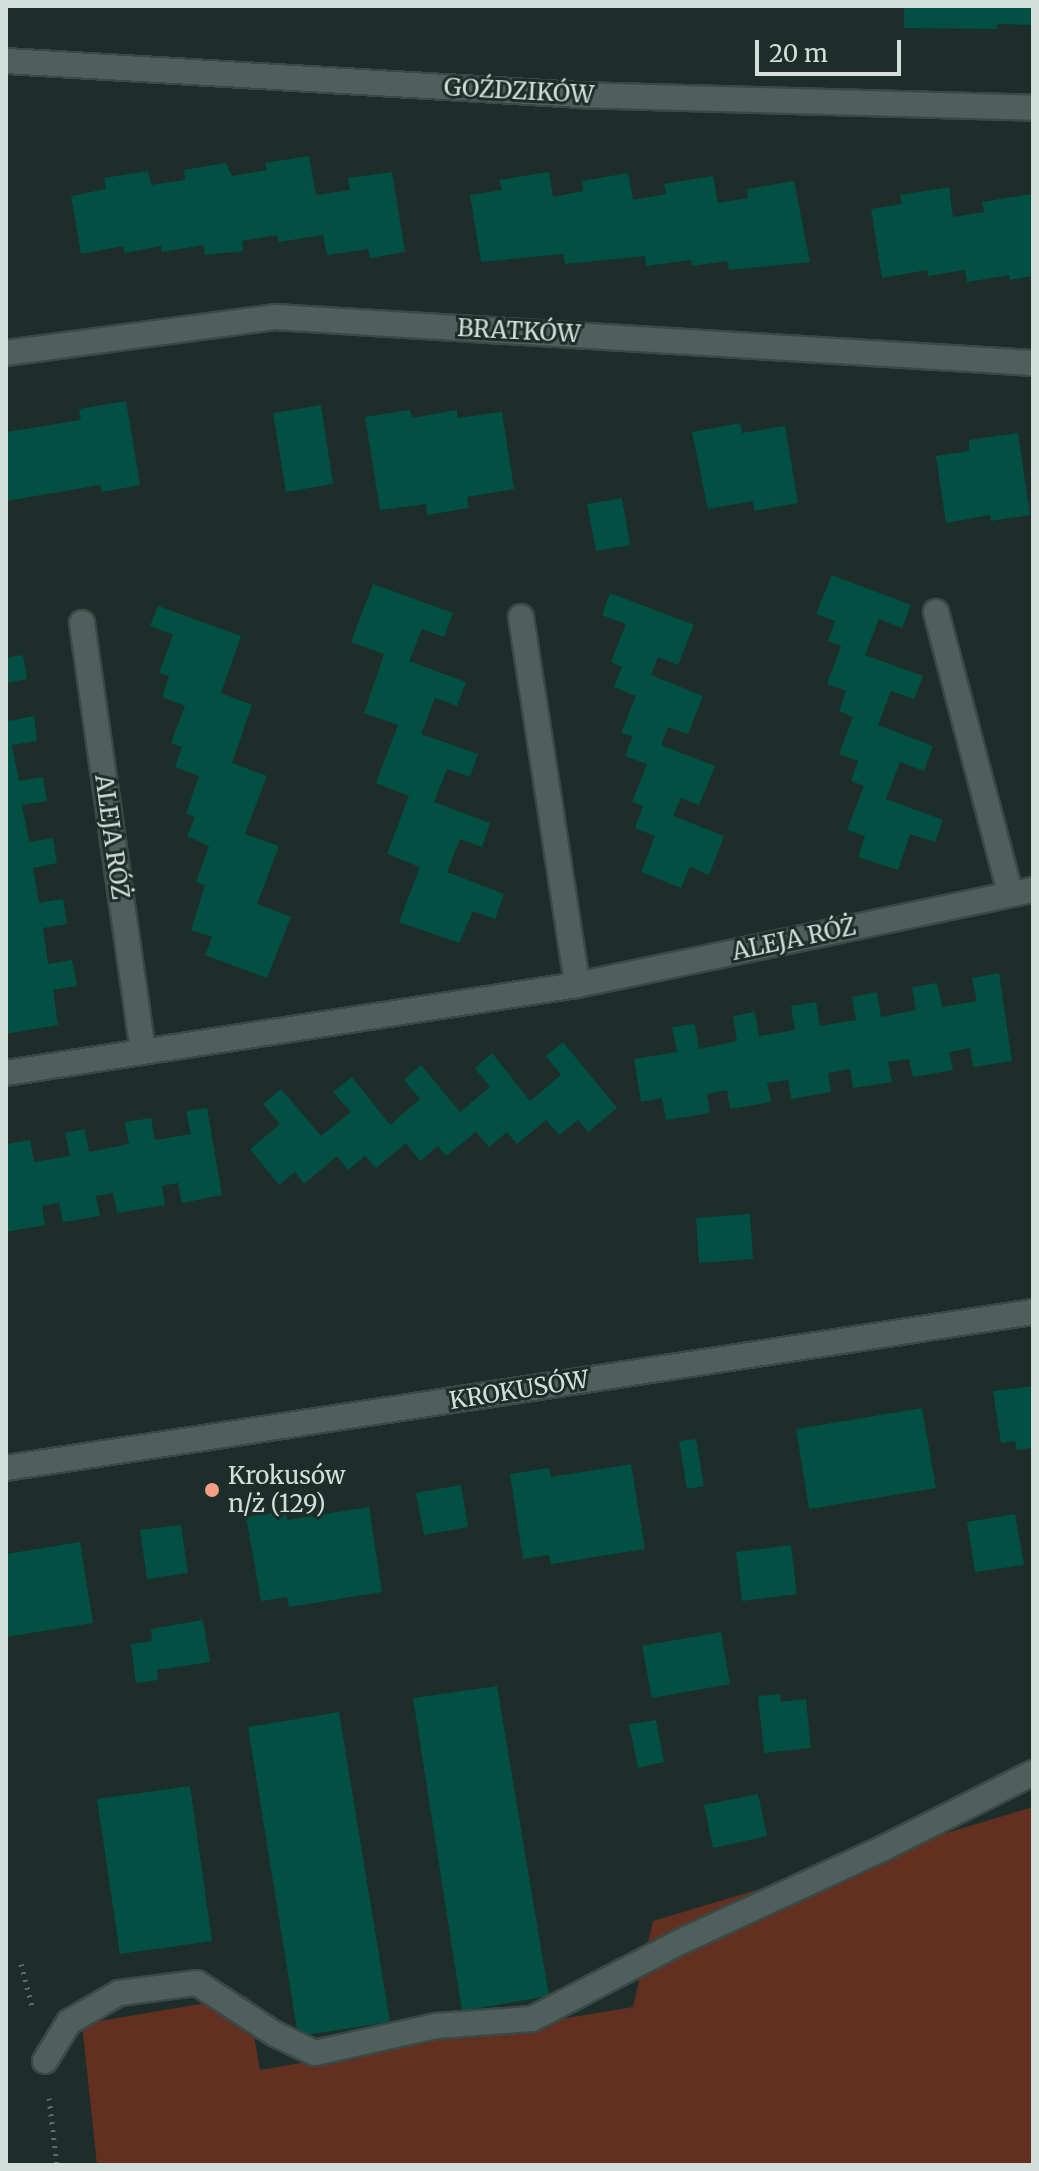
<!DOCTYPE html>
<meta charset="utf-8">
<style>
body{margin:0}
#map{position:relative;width:1039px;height:2171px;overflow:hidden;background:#1d2d29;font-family:Merriweather,serif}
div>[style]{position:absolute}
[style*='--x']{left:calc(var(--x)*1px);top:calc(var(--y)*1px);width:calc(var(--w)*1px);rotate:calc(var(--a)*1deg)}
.green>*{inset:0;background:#622f21}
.building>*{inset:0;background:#025044}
.path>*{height:5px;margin-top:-2.5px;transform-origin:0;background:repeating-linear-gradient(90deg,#5f6c69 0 2px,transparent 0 8px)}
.roads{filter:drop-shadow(2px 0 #3b4946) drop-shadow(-2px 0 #3b4946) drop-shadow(0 2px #3b4946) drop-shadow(0 -2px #3b4946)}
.lane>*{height:24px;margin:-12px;padding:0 12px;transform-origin:12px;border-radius:12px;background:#4f605c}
.street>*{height:24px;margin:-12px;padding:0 12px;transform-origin:12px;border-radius:12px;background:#4f605c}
.dots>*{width:22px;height:22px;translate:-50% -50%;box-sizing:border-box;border:4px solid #1d2d29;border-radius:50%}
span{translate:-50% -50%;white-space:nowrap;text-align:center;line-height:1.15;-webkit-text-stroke:6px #1d2d29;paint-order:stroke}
.street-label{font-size:24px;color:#d3ddda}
.poi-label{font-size:24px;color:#d3ddda}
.left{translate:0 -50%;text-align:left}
.frame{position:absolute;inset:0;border:8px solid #d3ddda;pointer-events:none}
.scale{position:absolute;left:755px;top:40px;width:146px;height:36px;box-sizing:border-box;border:4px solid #d3ddda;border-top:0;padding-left:10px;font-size:24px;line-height:28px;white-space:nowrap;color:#d3ddda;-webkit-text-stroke:6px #1d2d29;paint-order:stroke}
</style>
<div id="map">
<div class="green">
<div style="clip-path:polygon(1033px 1807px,1033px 2165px,97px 2165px,82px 2024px,247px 1996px,260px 2070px,633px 2007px,653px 1921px)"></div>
</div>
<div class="building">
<div style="clip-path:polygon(904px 6px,1033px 6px,1033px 25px,997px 24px,997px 29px,904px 28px)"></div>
<div style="clip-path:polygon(309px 156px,316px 195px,350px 190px,348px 178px,392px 172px,405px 252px,370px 258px,368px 249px,327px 255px,323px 235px,279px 242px,277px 235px,242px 241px,243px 251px,205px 255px,204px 245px,162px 252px,161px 246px,125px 253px,123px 246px,81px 254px,71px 196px,106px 189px,104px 178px,148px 171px,151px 185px,185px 180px,184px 170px,226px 163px,232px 176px,267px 170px,265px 163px)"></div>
<div style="clip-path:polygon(549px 172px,553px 197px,583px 191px,582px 181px,628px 173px,633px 200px,666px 194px,664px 184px,713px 176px,718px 203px,748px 198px,747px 189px,794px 181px,810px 262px,729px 270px,727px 261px,692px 266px,691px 260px,646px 266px,645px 256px,565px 264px,563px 254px,481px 262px,470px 195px,502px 190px,499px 180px)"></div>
<div style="clip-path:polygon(949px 187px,953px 217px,984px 212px,982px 202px,1031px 194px,1033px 276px,1010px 280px,1009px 275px,967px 282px,965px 270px,928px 276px,927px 270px,882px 278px,871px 209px,902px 204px,900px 195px)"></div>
<div style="clip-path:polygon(126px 401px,140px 485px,102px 492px,100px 485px,6px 501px,6px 432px,81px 420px,79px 409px)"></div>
<div style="clip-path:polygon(321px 405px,333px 484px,286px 492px,273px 413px)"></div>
<div style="clip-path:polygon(410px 410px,412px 418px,457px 410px,457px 418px,502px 412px,514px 489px,467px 497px,469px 508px,427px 515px,426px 504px,380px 510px,365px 417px)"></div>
<div style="clip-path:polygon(740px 423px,742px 433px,785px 426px,798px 503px,754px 511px,753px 501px,708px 509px,692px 432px)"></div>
<div style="clip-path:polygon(1018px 433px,1030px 515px,991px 521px,990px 515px,946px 523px,936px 456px,969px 451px,969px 440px)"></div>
<div style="clip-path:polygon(622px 498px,630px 545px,596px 551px,587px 504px)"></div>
<div style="clip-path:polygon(832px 575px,911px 605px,902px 628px,879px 619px,865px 655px,923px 676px,914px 699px,891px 691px,878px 725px,933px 746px,924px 771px,900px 762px,886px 799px,943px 820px,935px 842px,910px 834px,898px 870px,858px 857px,865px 836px,847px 830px,864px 786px,851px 781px,858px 761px,839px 754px,853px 717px,839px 711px,846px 691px,827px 684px,841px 646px,828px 641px,835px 621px,816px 614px)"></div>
<div style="clip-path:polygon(373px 584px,453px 613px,444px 637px,422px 629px,409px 661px,466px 682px,457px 706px,435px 698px,421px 734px,478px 754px,470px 777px,447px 769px,434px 802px,490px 823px,482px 847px,460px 839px,447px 872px,504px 894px,495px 919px,473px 911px,459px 943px,399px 922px,420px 867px,387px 854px,409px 796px,376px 783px,398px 725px,364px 713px,384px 654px,351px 642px)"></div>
<div style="clip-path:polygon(610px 593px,694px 625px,678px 665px,658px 657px,651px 675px,703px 696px,688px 734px,668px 727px,661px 745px,715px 766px,699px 805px,681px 798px,673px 816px,724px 836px,709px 875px,690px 867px,681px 888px,641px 872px,655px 836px,635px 828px,643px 806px,632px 802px,647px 764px,625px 756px,633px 736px,621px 733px,636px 696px,614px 687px,622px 667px,611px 662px,626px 624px,602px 615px)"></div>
<div style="clip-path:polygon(158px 606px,241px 636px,221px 693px,252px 705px,232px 763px,267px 776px,245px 834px,279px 846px,257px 904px,291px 917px,267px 978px,205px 955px,212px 937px,191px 930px,205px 885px,196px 882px,209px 846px,187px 836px,195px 817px,186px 814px,199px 776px,175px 767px,182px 747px,171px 743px,185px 706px,162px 697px,169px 676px,159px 673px,173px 635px,150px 626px)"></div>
<div style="clip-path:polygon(23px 655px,27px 679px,6px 683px,6px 658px)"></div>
<div style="clip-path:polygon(6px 715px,9px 721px,34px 716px,37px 741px,12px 745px,19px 781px,43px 777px,47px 801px,22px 805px,29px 842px,53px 838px,57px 863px,33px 868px,39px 903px,63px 899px,67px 924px,43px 928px,48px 964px,72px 960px,77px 986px,53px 990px,58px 1025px,6px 1034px)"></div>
<div style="clip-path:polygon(999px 973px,1012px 1061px,973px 1067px,970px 1048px,949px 1052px,953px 1070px,913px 1077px,909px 1059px,888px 1062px,892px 1082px,853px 1088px,850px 1069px,828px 1073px,831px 1092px,791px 1099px,788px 1080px,767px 1083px,771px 1102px,730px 1109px,727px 1090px,707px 1094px,710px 1113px,666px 1120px,662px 1098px,641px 1102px,634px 1059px,677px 1052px,672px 1027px,695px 1024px,699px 1049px,737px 1041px,733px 1016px,755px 1012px,759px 1036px,795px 1030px,791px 1006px,816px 1002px,820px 1026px,856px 1020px,852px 997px,877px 992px,881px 1017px,916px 1010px,912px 987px,937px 983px,942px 1007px,977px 1001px,972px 978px)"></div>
<div style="clip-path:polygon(563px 1042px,617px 1108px,588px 1132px,578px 1120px,559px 1135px,546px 1120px,517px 1144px,507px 1132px,489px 1147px,476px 1132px,446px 1156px,438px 1146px,420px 1161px,406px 1143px,376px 1168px,365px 1156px,348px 1170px,337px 1156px,304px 1184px,295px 1172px,279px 1185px,250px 1149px,280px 1124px,263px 1104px,281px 1089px,321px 1136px,351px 1112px,333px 1092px,352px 1077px,390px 1125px,420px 1099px,404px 1080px,421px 1065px,460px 1112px,490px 1087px,475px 1068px,492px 1053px,530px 1101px,561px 1075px,546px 1056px)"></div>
<div style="clip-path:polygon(207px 1108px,222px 1195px,182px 1203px,178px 1183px,162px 1186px,165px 1205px,117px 1213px,113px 1193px,96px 1196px,100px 1216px,63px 1222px,59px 1203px,42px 1206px,45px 1225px,6px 1232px,6px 1144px,30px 1140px,34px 1162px,70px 1156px,65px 1133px,85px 1129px,89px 1152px,129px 1144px,125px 1122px,151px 1118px,155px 1140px,191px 1134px,186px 1111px)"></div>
<div style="clip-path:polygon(750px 1214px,753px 1259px,699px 1263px,696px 1218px)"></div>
<div style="clip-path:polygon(1033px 1386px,1032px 1448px,1017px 1450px,1015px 1441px,1001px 1443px,993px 1391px)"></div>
<div style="clip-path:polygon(922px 1408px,936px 1488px,809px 1509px,796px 1429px)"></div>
<div style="clip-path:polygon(696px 1439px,704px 1486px,687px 1489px,679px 1441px)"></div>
<div style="clip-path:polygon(631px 1464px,645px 1549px,551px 1564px,549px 1555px,523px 1559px,510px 1474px,549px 1468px,551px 1477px)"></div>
<div style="clip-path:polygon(461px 1485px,468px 1527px,424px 1535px,416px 1493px)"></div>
<div style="clip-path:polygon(369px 1507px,382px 1592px,289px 1607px,287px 1597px,261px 1601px,246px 1517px,286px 1511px,287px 1520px)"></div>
<div style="clip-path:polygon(1015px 1514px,1024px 1565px,975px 1572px,967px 1522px)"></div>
<div style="clip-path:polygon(181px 1525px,188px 1573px,147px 1579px,140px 1530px)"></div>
<div style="clip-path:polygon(80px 1542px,93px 1623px,6px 1637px,6px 1554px)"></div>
<div style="clip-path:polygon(791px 1545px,797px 1594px,742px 1601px,736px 1552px)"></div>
<div style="clip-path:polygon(203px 1620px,210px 1662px,157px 1670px,158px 1680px,136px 1683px,131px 1644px,152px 1641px,151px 1629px)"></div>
<div style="clip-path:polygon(721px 1632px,730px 1684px,652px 1698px,642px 1646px)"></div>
<div style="clip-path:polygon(497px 1686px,549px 1996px,462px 2011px,413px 1698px)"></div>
<div style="clip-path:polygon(780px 1694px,781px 1702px,806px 1699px,811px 1748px,764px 1753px,758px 1696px)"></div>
<div style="clip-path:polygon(339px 1712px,390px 2022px,298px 2036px,248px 1727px)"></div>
<div style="clip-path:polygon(656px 1720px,664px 1762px,638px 1768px,629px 1724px)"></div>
<div style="clip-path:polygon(190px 1786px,212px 1941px,120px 1954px,97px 1799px)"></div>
<div style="clip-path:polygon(758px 1794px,767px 1836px,713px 1848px,704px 1805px)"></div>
</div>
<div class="path">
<div style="--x:21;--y:1964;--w:48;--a:75.4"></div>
<div style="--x:49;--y:2098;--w:67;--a:83.2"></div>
</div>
<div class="roads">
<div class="lane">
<div style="--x:45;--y:2061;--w:46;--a:-58.4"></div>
<div style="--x:69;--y:2022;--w:58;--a:-30.1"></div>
<div style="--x:119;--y:1993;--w:79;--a:-7.3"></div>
<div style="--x:197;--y:1983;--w:93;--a:33.2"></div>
<div style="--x:275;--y:2034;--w:44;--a:25.4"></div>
<div style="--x:315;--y:2053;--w:124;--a:-12.6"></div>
<div style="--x:436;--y:2026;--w:96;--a:-4.2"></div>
<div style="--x:532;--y:2019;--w:169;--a:-27.5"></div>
<div style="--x:682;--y:1941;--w:222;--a:-24.7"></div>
<div style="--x:884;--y:1848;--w:167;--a:-26.7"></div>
</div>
<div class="street">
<div style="--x:6;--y:61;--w:575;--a:3.39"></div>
<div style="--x:580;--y:95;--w:453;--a:1.6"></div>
<div style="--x:6;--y:353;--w:271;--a:-7.6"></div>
<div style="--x:275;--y:317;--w:759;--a:3.47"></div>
<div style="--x:936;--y:612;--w:291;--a:75.2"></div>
<div style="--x:521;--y:617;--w:372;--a:81.3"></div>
<div style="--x:82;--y:623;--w:431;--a:81.9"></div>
<div style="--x:6;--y:1073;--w:578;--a:-8.76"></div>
<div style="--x:577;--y:985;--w:466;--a:-11.8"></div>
<div style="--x:6;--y:1468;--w:1039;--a:-8.64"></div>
</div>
</div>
<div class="dots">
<div style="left:212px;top:1490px;background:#f49e86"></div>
</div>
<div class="street-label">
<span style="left:519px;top:91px;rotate:3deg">GOŹDZIKÓW</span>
<span style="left:519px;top:331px;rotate:3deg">BRATKÓW</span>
<span style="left:112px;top:837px;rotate:82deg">ALEJA RÓŻ</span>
<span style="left:794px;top:939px;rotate:-12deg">ALEJA RÓŻ</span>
<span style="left:519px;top:1390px;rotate:-9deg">KROKUSÓW</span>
</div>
<div class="poi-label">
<span class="left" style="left:228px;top:1490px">Krokusów<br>n/ż (129)</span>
</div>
<div class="frame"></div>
<div class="scale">20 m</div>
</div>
